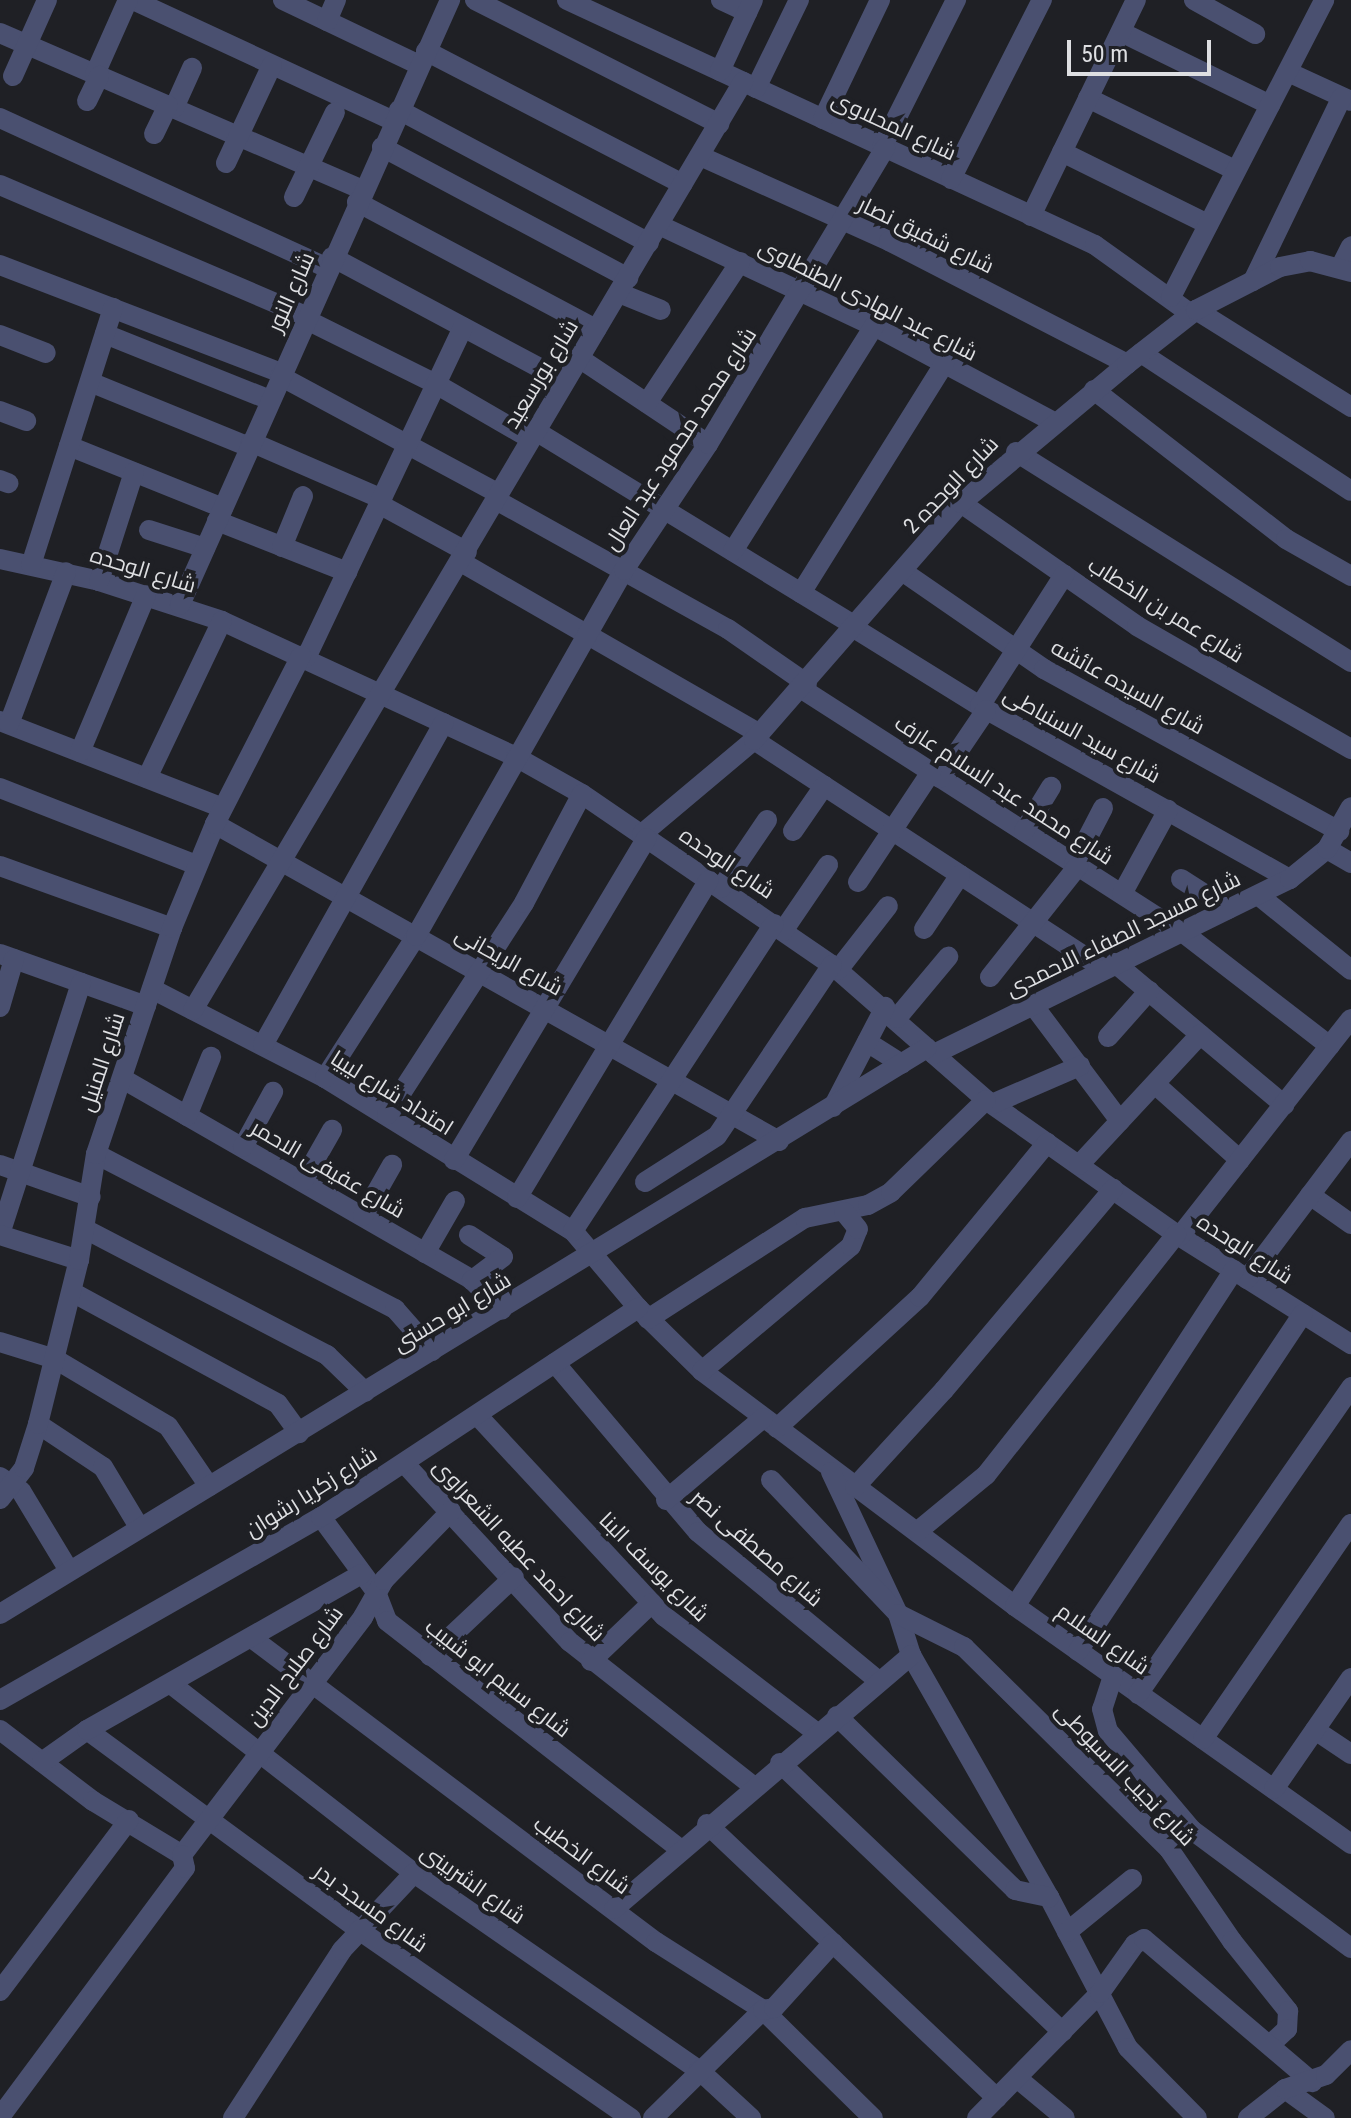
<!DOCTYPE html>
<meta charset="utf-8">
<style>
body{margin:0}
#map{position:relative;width:1351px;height:2118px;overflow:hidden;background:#1f2025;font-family:"Roboto Condensed",Cairo,sans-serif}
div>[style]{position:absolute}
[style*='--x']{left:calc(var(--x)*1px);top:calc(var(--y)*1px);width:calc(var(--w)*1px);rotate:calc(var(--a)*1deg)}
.street>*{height:20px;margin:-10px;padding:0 10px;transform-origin:10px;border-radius:10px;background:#4a5070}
span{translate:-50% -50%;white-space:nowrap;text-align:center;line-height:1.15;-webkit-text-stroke:8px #1f2025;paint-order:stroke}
.street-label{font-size:22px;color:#dedfe2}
.scale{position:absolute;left:1067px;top:40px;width:144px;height:36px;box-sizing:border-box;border:4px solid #dedfe2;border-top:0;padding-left:10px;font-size:24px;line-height:28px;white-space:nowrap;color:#dedfe2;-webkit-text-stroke:6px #1f2025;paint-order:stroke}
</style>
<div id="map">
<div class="street">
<div style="--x:133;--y:0;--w:288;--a:24.9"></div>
<div style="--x:283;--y:0;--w:151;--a:25.5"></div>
<div style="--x:475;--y:0;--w:274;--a:26.9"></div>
<div style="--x:567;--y:0;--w:582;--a:24.89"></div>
<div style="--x:1095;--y:245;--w:118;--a:35.7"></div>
<div style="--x:721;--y:0;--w:29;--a:25"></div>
<div style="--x:1194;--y:0;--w:70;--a:29.1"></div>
<div style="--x:327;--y:21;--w:23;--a:-67"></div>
<div style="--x:1121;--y:32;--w:166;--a:26.1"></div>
<div style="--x:0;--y:33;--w:395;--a:23.4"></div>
<div style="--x:426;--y:51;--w:289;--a:27.4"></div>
<div style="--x:720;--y:71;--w:78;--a:-65.1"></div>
<div style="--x:1288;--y:72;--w:69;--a:24.7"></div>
<div style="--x:95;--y:74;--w:81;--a:-66"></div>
<div style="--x:13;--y:76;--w:83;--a:-65.9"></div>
<div style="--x:756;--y:88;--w:98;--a:-64"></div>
<div style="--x:1088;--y:98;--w:164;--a:26.1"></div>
<div style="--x:87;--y:101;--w:28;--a:-64"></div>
<div style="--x:174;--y:108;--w:44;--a:-65.8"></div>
<div style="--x:399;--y:110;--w:283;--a:28"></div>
<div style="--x:0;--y:118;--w:360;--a:24.6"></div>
<div style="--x:823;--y:119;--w:132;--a:-64.4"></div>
<div style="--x:154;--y:134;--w:32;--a:-64"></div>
<div style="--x:382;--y:147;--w:279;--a:28"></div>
<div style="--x:882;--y:147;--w:165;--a:-63.3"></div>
<div style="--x:1062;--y:152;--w:163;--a:26.3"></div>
<div style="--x:700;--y:156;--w:207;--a:24.2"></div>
<div style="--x:889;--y:241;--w:268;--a:27.3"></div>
<div style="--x:226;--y:163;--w:108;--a:-64.9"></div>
<div style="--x:951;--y:179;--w:201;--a:-63.1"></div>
<div style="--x:0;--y:185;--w:333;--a:23.2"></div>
<div style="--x:294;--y:197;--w:94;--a:-64.2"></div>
<div style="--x:357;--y:202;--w:271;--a:28"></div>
<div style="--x:1031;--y:216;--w:240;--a:-64.1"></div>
<div style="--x:659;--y:225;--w:238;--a:25.2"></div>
<div style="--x:874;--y:326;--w:204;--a:28.1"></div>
<div style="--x:332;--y:257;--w:263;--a:28.1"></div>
<div style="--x:0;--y:265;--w:302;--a:21"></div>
<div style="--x:1341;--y:266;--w:22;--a:-63"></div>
<div style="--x:1253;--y:281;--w:204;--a:-64.2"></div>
<div style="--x:619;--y:293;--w:45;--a:22"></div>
<div style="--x:1171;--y:297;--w:334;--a:-62.7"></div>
<div style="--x:1196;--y:310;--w:183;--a:32"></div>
<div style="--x:305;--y:319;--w:146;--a:26.4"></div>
<div style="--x:436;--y:384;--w:108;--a:30.1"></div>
<div style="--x:105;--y:334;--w:178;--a:21.8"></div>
<div style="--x:0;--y:335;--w:49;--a:21.4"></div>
<div style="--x:1141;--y:353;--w:251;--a:33.3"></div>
<div style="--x:579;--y:358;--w:155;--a:33.7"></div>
<div style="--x:280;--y:376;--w:249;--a:28.3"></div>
<div style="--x:90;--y:382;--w:172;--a:22.2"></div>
<div style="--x:1094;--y:390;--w:243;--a:37.8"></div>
<div style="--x:1286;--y:539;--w:75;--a:29.6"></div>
<div style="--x:647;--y:403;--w:169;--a:-56.6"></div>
<div style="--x:0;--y:411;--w:28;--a:21"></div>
<div style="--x:534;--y:430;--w:376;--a:31.4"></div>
<div style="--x:251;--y:442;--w:143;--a:23.5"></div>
<div style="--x:69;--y:446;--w:166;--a:21.9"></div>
<div style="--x:1016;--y:452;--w:395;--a:32.1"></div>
<div style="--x:0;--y:480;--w:9;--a:21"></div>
<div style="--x:496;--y:500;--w:265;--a:29.1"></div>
<div style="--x:728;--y:629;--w:96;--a:34.8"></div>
<div style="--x:961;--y:503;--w:215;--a:34.9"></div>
<div style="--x:1137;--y:626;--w:247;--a:29.9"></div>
<div style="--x:379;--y:504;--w:100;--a:28.6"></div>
<div style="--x:217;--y:521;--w:140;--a:21.4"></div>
<div style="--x:149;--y:530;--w:59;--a:17.8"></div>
<div style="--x:282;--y:547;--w:55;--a:-67.6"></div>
<div style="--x:733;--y:551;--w:266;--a:-57.9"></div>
<div style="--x:0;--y:559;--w:101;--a:12.5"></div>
<div style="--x:99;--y:581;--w:129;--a:18"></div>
<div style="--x:222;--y:621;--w:324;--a:24.8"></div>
<div style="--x:516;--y:757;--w:76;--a:29.3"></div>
<div style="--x:582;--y:794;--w:303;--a:34.4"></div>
<div style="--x:832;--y:965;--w:205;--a:41.2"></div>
<div style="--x:986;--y:1100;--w:232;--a:35.2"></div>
<div style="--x:1176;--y:1234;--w:207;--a:32.2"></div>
<div style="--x:461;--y:562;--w:345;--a:29.9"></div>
<div style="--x:31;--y:565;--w:270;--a:-72.3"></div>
<div style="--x:902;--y:571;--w:173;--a:34.6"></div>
<div style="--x:1044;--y:669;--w:337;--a:28.8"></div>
<div style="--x:99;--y:581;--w:114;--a:-72.2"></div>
<div style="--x:801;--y:593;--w:270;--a:-58"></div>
<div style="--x:180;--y:605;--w:663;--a:-65.95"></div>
<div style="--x:854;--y:628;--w:148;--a:31.8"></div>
<div style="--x:980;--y:706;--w:355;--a:29.2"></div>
<div style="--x:306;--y:658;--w:366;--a:-64.6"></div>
<div style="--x:802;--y:689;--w:449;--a:32.7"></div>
<div style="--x:980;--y:706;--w:156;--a:-57.3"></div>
<div style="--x:0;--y:721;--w:239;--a:21.3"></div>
<div style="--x:9;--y:724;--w:162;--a:-69.4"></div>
<div style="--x:754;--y:740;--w:418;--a:33.2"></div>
<div style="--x:80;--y:752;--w:170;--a:-67.2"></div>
<div style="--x:147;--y:778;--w:174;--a:-64.5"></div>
<div style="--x:940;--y:778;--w:82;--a:-55.9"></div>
<div style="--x:0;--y:788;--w:211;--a:21.4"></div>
<div style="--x:215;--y:824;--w:647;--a:29.34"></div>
<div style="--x:793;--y:831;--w:55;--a:-55.4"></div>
<div style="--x:1024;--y:831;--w:52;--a:-58.5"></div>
<div style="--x:642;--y:834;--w:146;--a:-40"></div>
<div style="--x:754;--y:740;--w:315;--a:-48.9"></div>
<div style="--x:961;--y:503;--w:217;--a:-39.9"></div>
<div style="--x:1127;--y:364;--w:88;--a:-38"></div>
<div style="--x:1196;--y:310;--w:94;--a:-27.1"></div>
<div style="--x:1280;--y:267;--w:31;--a:-11"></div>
<div style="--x:1310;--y:261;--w:42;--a:15"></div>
<div style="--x:1327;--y:849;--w:28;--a:30"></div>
<div style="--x:1074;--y:864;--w:63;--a:-62.6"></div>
<div style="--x:0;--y:866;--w:183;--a:19.8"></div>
<div style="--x:1181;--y:879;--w:56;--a:32.6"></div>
<div style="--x:858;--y:882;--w:132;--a:-56.4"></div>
<div style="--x:721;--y:888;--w:82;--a:-55.9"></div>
<div style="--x:1122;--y:894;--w:96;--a:-61.3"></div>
<div style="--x:1258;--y:895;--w:119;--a:38.9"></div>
<div style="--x:924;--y:929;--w:65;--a:-56.3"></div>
<div style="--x:783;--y:931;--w:80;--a:-55.7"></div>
<div style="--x:1181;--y:931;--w:188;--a:37.7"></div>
<div style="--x:0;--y:954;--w:155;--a:19.6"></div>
<div style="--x:1115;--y:963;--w:221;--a:40"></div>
<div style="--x:838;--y:970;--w:81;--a:-52"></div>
<div style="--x:990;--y:977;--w:142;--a:-51.6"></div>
<div style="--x:152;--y:989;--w:195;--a:27.2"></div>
<div style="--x:325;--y:1078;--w:291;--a:31.7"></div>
<div style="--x:573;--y:1231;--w:101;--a:49.8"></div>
<div style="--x:638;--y:1308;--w:90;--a:44.5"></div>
<div style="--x:702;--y:1371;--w:391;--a:36.9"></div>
<div style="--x:1015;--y:1606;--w:412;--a:35.3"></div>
<div style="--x:1033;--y:1005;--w:145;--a:53.1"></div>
<div style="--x:0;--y:1007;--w:50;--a:-73.7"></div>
<div style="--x:193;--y:1010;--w:1079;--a:-59.35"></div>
<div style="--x:897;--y:1018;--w:80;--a:-50.1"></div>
<div style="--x:1108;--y:1037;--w:62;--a:-48.3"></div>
<div style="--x:867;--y:1042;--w:41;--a:32.2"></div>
<div style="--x:263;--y:1045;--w:369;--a:-60.7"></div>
<div style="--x:934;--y:1054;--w:397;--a:-26.2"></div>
<div style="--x:1290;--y:879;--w:48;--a:-39"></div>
<div style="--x:1327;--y:849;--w:48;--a:-60.3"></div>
<div style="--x:325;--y:1078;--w:169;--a:-57.3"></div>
<div style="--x:416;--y:936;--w:421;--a:-60.4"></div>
<div style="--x:624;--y:570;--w:151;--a:-56.3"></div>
<div style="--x:708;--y:444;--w:345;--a:-59.1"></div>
<div style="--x:123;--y:1079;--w:403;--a:29.9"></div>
<div style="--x:472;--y:1280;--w:42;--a:45"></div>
<div style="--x:1155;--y:1084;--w:114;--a:41.8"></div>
<div style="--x:992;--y:1104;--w:96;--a:-23.4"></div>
<div style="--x:833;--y:1107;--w:113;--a:-62.5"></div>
<div style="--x:387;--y:1115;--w:252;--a:-57.1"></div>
<div style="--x:524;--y:903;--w:123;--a:-62"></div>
<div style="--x:187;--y:1116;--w:64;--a:-67.9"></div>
<div style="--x:243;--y:1147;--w:63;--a:-61.4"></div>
<div style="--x:96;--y:1154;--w:337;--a:27.4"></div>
<div style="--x:395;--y:1309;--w:56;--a:48.6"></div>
<div style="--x:454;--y:1160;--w:375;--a:-59.1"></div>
<div style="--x:0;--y:1165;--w:96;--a:19.4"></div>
<div style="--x:1079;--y:1165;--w:178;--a:-47.1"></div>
<div style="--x:303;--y:1181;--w:59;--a:-60.4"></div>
<div style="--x:645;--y:1182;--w:85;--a:-32.6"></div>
<div style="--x:717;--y:1136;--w:206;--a:-56.1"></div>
<div style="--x:1310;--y:1195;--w:50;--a:35.3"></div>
<div style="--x:517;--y:1198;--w:371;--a:-58.9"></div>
<div style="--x:363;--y:1216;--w:59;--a:-60.4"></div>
<div style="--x:85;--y:1229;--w:273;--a:27.5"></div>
<div style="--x:327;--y:1355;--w:53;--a:44.2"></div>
<div style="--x:573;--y:1231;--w:367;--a:-56.8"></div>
<div style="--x:0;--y:1234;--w:264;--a:-72.1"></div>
<div style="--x:0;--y:1235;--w:83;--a:17.6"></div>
<div style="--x:469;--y:1235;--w:40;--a:32.9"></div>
<div style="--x:503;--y:1257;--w:39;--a:143"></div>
<div style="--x:1180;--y:1236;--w:276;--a:-51.8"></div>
<div style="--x:425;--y:1253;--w:60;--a:-60"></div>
<div style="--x:1247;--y:1279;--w:173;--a:-53"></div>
<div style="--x:72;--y:1292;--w:234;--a:28.5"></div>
<div style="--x:278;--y:1404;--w:36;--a:54"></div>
<div style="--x:648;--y:1319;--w:187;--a:-32.8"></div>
<div style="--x:805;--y:1218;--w:64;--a:-11.7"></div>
<div style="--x:868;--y:1205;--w:26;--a:-29"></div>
<div style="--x:891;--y:1192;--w:132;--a:-44.1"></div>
<div style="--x:0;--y:1342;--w:58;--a:17.2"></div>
<div style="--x:55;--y:1359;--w:131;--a:30.7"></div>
<div style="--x:168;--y:1426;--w:73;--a:55.7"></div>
<div style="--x:555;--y:1363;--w:221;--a:49.8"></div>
<div style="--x:698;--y:1532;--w:234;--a:39.5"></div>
<div style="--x:702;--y:1371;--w:194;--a:-40"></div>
<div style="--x:851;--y:1246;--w:18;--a:-68"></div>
<div style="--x:858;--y:1229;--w:22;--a:-129"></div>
<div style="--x:477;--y:1415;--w:275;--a:47.1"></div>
<div style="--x:664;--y:1616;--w:193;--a:37.4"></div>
<div style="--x:38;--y:1424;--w:78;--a:33.5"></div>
<div style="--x:103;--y:1467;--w:70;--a:59"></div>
<div style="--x:777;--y:1428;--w:194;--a:-42.5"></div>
<div style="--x:920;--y:1297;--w:200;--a:-50.5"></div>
<div style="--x:404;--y:1463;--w:244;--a:47.2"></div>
<div style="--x:570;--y:1642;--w:233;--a:38.2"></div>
<div style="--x:831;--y:1472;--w:157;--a:64.7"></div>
<div style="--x:898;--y:1614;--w:43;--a:72.4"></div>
<div style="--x:911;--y:1655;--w:279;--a:60.3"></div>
<div style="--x:1049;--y:1897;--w:170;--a:62.4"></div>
<div style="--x:1128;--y:2048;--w:98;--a:45.4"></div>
<div style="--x:0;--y:1477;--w:25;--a:34"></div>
<div style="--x:21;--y:1491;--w:91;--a:58.9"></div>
<div style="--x:771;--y:1480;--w:185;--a:46.5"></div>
<div style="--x:898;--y:1614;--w:74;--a:26.6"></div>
<div style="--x:964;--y:1647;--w:288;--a:44.6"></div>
<div style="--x:1169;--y:1849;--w:112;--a:55.6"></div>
<div style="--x:1232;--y:1941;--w:90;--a:51.3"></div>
<div style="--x:1288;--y:2011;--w:18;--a:93"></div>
<div style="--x:1287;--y:2029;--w:22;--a:137"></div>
<div style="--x:855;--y:1487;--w:132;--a:-47.5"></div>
<div style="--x:944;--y:1390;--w:263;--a:-49.9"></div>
<div style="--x:0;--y:1499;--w:39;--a:-52"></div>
<div style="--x:24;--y:1468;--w:46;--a:-72.3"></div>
<div style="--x:38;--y:1424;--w:169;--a:-76"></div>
<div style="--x:79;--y:1260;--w:107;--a:-80.9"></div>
<div style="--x:96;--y:1154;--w:238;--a:-71.4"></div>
<div style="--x:172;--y:928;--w:113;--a:-67.5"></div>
<div style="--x:215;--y:824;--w:189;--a:-62.9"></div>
<div style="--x:666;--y:1500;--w:127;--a:-40.2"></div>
<div style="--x:321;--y:1517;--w:93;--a:53.7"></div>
<div style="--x:376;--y:1592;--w:31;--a:69"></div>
<div style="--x:387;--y:1621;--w:371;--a:37.9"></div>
<div style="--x:918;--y:1531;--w:88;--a:-39.5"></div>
<div style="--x:986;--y:1475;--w:307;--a:-51.7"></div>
<div style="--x:1015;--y:1606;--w:401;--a:-56.9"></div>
<div style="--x:0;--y:1614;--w:1086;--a:-31.41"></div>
<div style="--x:253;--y:1639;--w:504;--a:36.94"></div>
<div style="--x:656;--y:1942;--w:127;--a:32.4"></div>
<div style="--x:763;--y:2010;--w:154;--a:44.5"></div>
<div style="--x:1078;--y:1651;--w:405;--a:-56.3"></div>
<div style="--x:430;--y:1656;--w:115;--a:-43.2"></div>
<div style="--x:591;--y:1661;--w:84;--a:-43.6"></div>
<div style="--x:1113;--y:1676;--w:35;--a:108"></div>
<div style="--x:1102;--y:1709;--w:23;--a:75"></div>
<div style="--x:1108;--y:1731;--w:130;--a:49.7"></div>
<div style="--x:1192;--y:1830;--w:198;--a:36.6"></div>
<div style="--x:171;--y:1684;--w:308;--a:37.9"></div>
<div style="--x:414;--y:1873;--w:346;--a:34.7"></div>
<div style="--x:699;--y:2070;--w:71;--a:42.7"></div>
<div style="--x:1138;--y:1694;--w:374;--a:-55.2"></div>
<div style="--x:0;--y:1700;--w:369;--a:-29.7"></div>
<div style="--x:321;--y:1517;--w:380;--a:-33.4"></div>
<div style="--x:837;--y:1716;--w:249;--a:44.3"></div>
<div style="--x:1015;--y:1890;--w:35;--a:12"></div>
<div style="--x:0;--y:1730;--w:117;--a:37.4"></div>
<div style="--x:93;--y:1801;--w:104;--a:31.2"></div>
<div style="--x:87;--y:1730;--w:338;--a:36.3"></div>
<div style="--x:359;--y:1930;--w:331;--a:34.7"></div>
<div style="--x:1315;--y:1730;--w:43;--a:33.7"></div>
<div style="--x:1203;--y:1739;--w:261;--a:-55.5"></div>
<div style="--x:42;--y:1762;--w:55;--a:-35.4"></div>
<div style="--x:87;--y:1730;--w:316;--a:-29.6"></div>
<div style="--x:780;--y:1763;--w:390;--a:43.6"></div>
<div style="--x:1274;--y:1789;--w:135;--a:-55.3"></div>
<div style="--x:707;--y:1824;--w:399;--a:43.4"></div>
<div style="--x:182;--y:1855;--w:299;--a:-52.7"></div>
<div style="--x:363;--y:1617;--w:43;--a:-60.4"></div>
<div style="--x:384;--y:1580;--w:96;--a:-45.8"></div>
<div style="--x:614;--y:1909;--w:391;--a:-40.5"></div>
<div style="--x:1067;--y:1932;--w:84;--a:-39.2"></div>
<div style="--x:0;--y:1991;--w:214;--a:-53"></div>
<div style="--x:1017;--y:2078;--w:62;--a:39.8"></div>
<div style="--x:1285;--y:2089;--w:49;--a:35.9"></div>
<div style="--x:0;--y:2117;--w:310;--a:-53.4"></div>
<div style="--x:185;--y:1868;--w:13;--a:-103"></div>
<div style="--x:233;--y:2118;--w:200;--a:-57"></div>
<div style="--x:342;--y:1950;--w:105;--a:-46.9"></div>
<div style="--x:653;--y:2118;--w:154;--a:-44.5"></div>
<div style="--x:763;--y:2010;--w:11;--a:-10"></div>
<div style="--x:774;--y:2008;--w:88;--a:-47.8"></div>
<div style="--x:977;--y:2118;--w:175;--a:-45.5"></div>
<div style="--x:1100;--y:1993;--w:60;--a:-54.5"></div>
<div style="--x:1135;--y:1944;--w:10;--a:-29"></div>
<div style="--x:1144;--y:1939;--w:221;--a:40.4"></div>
<div style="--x:1248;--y:2118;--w:47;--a:-38.1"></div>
<div style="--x:1285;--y:2089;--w:43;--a:-18.9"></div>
<div style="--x:1326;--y:2075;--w:35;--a:-45"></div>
</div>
<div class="street-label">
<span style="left:894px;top:126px;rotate:25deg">شارع المحلاوى</span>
<span style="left:926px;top:235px;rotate:26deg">شارع شفيق نصار</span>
<span style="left:291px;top:292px;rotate:-66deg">شارع النور</span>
<span style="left:868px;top:300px;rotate:27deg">شارع عبد الهادى الطنطاوى</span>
<span style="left:541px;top:374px;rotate:-59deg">شارع بورسعيد</span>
<span style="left:680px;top:439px;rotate:-57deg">شارع محمد محمود عبد العال</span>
<span style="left:951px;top:485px;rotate:-46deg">شارع الوحده 2</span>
<span style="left:143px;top:570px;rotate:17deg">شارع الوحده</span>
<span style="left:1166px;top:610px;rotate:32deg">شارع عمر بن الخطاب</span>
<span style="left:1128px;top:687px;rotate:29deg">شارع السيده عائشه</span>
<span style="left:1082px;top:735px;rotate:29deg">شارع سيد السنباطى</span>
<span style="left:1004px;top:790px;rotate:33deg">شارع محمد عبد السلام عارف</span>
<span style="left:727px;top:863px;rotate:34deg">شارع الوحده</span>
<span style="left:1123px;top:934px;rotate:-26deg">شارع مسجد الصفاء الاحمدى</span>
<span style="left:509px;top:961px;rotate:29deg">شارع الريحانى</span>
<span style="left:102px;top:1062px;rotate:-72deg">شارع المنيل</span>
<span style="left:392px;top:1093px;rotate:32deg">امتداد شارع ليبيا</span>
<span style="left:328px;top:1169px;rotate:30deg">شارع عفيفى الاحمر</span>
<span style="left:1245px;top:1249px;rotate:33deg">شارع الوحده</span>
<span style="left:452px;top:1312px;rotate:-31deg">شارع ابو حسنى</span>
<span style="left:311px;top:1492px;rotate:-32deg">شارع زكريا رشوان</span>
<span style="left:757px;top:1548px;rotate:41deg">شارع مصطفى نصر</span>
<span style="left:519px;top:1550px;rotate:47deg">شارع احمد عطيه الشعراوى</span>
<span style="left:654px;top:1567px;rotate:45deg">شارع يوسف البنا</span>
<span style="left:1103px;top:1639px;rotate:35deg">شارع السلام</span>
<span style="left:295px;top:1666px;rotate:-53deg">شارع صلاح الدين</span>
<span style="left:498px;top:1678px;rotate:38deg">شارع سليم ابو شبيب</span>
<span style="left:1125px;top:1774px;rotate:46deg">شارع نجيب الاسيوطى</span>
<span style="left:582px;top:1855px;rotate:37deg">شارع الخطيب</span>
<span style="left:473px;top:1884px;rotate:35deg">شارع الشربينى</span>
<span style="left:371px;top:1908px;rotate:36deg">شارع مسجد بدر</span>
</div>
<div class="scale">50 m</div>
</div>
